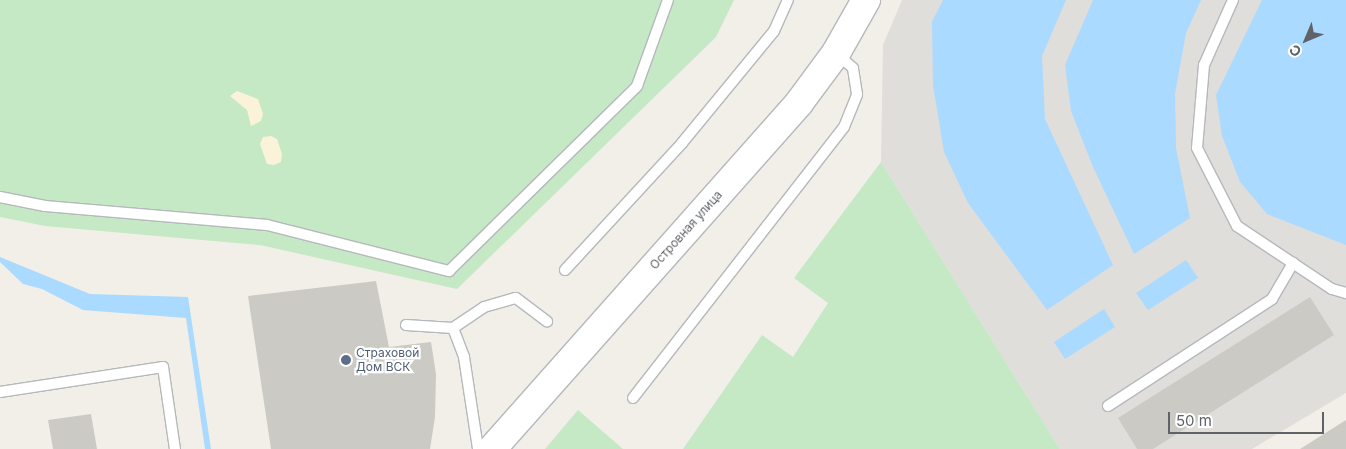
<!DOCTYPE html>
<meta charset="utf-8">
<style>
body{margin:0}
#map{position:relative;width:1346px;height:449px;overflow:hidden;background:#f1efe8;font-family:Inter,sans-serif}
div>[style]{position:absolute}
[style*='--x']{left:calc(var(--x)*1px);top:calc(var(--y)*1px);width:calc(var(--w)*1px);rotate:calc(var(--a)*1deg)}
.industrial>*{inset:0;background:#e0deda}
.green>*{inset:0;background:#c5e8c5}
.sand>*{inset:0;background:#fbf3d9}
.water>*{inset:0;background:#aadaff}
.building>*{inset:0;background:#cccac5}
.roads{filter:drop-shadow(1px 0 #b5b8bc) drop-shadow(-1px 0 #b5b8bc) drop-shadow(0 1px #b5b8bc) drop-shadow(0 -1px #b5b8bc)}
.lane>*{height:10px;margin:-5px;padding:0 5px;transform-origin:5px;border-radius:5px;background:#fff}
.secondary>*{height:28px;margin:-14px;padding:0 14px;transform-origin:14px;border-radius:14px;background:#fff}
.dots>*{width:14px;height:14px;translate:-50% -50%;box-sizing:border-box;border:2px solid #fff;border-radius:50%}
span{translate:-50% -50%;white-space:nowrap;text-align:center;line-height:1.15;-webkit-text-stroke:4.5px #fff;paint-order:stroke}
.street-label{font-size:12px;color:#5f6368}
.service-label{font-size:12px;color:#4e5e75}
.left{translate:0 -50%;text-align:left}
.north{position:absolute;left:1281px;top:15px;width:50px;height:50px;-webkit-text-stroke:4px #fff;paint-order:stroke;rotate:225deg;font-size:14px;font-weight:700;line-height:20px;text-align:center;color:#5f6368}
.north::after{content:'';display:block;margin:auto;width:18px;height:22px;background:#5f6368;clip-path:polygon(50% 0,100% 100%,50% 72%,0 100%)}
.scale{position:absolute;left:1168px;top:412px;width:156px;height:22px;box-sizing:border-box;border:2px solid #5f6368;border-top:0;padding-left:6px;font-size:15px;line-height:18px;white-space:nowrap;color:#5f6368;-webkit-text-stroke:4px #fff;paint-order:stroke}
</style>
<div id="map">
<div class="industrial">
<div style="clip-path:polygon(902px 0,1346px 0,1346px 393px,1252px 449px,1060px 449px,881px 162px,883px 45px)"></div>
</div>
<div class="green">
<div style="clip-path:polygon(0 0,734px 0,716px 37px,457px 289px,260px 245px,45px 226px,0 217px)"></div>
<div style="clip-path:polygon(881px 162px,1060px 449px,683px 449px,762px 335px,793px 357px,828px 303px,794px 278px)"></div>
<div style="clip-path:polygon(578px 410px,623px 449px,545px 449px)"></div>
</div>
<div class="sand">
<div style="clip-path:polygon(237px 91px,258px 99px,263px 114px,261px 121px,251px 126px,247px 110px,230px 96px)"></div>
<div style="clip-path:polygon(271px 136px,277px 139px,282px 154px,281px 162px,274px 165px,267px 164px,260px 144px,263px 137px)"></div>
</div>
<div class="water">
<div style="clip-path:polygon(943px 0,1066px 0,1042px 56px,1045px 119px,1113px 265px,1047px 310px,968px 203px,944px 152px,933px 85px,932px 22px)"></div>
<div style="clip-path:polygon(1093px 0,1201px 0,1186px 33px,1175px 94px,1176px 148px,1190px 218px,1134px 254px,1093px 167px,1071px 111px,1065px 65px)"></div>
<div style="clip-path:polygon(1262px 0,1346px 0,1346px 245px,1267px 214px,1240px 182px,1222px 136px,1216px 95px)"></div>
<div style="clip-path:polygon(0 257px,90px 294px,188px 297px,211px 449px,205px 449px,186px 318px,83px 310px,42px 289px,23px 284px,0 262px)"></div>
<div style="clip-path:polygon(1186px 260px,1198px 278px,1148px 310px,1136px 293px)"></div>
<div style="clip-path:polygon(1104px 309px,1115px 327px,1065px 359px,1054px 342px)"></div>
</div>
<div class="building">
<div style="clip-path:polygon(376px 281px,389px 347px,431px 342px,436px 374px,435px 417px,430px 449px,271px 449px,248px 296px)"></div>
<div style="clip-path:polygon(1310px 297px,1334px 335px,1153px 449px,1137px 449px,1118px 418px)"></div>
<div style="clip-path:polygon(91px 414px,97px 449px,53px 449px,48px 420px)"></div>
<div style="clip-path:polygon(1346px 420px,1346px 449px,1300px 449px)"></div>
</div>
<div class="roads">
<div class="lane">
<div style="--x:1233;--y:0;--w:71;--a:114"></div>
<div style="--x:1204;--y:65;--w:83;--a:94.8"></div>
<div style="--x:1197;--y:148;--w:88;--a:62.9"></div>
<div style="--x:1237;--y:226;--w:114;--a:33.6"></div>
<div style="--x:1332;--y:289;--w:15;--a:16"></div>
<div style="--x:0;--y:197;--w:46;--a:11.3"></div>
<div style="--x:45;--y:206;--w:223;--a:4.9"></div>
<div style="--x:267;--y:225;--w:188;--a:14.2"></div>
<div style="--x:449;--y:271;--w:264;--a:-44.5"></div>
<div style="--x:637;--y:86;--w:91;--a:-70.2"></div>
<div style="--x:565;--y:270;--w:173;--a:-47.3"></div>
<div style="--x:682;--y:143;--w:145;--a:-50.6"></div>
<div style="--x:774;--y:31;--w:34;--a:-66"></div>
<div style="--x:406;--y:325;--w:47;--a:3.7"></div>
<div style="--x:453;--y:328;--w:37;--a:-34"></div>
<div style="--x:484;--y:307;--w:33;--a:-16"></div>
<div style="--x:516;--y:298;--w:39;--a:37"></div>
<div style="--x:453;--y:328;--w:31;--a:69"></div>
<div style="--x:464;--y:357;--w:93;--a:81.3"></div>
<div style="--x:0;--y:392;--w:165;--a:-8.7"></div>
<div style="--x:163;--y:367;--w:83;--a:81.7"></div>
<div style="--x:633;--y:398;--w:343;--a:-52.1"></div>
<div style="--x:844;--y:127;--w:35;--a:-68"></div>
<div style="--x:857;--y:94;--w:26;--a:-99"></div>
<div style="--x:853;--y:68;--w:21;--a:-139"></div>
<div style="--x:1108;--y:406;--w:196;--a:-33.1"></div>
<div style="--x:1272;--y:299;--w:42;--a:-59.7"></div>
</div>
<div class="secondary">
<div style="--x:492;--y:449;--w:463;--a:-48.4"></div>
<div style="--x:799;--y:103;--w:62;--a:-53.5"></div>
<div style="--x:836;--y:53;--w:61;--a:-60.5"></div>
</div>
</div>
<div class="dots">
<div style="left:346px;top:360px;background:#5c6f8a"></div>
</div>
<div class="street-label">
<span style="left:686px;top:230px;rotate:-48deg">Островная улица</span>
</div>
<div class="service-label">
<span class="left" style="left:356px;top:360px">Страховой<br>Дом ВСК</span>
</div>
<div class="north">С</div>
<div class="scale">50 m</div>
</div>
